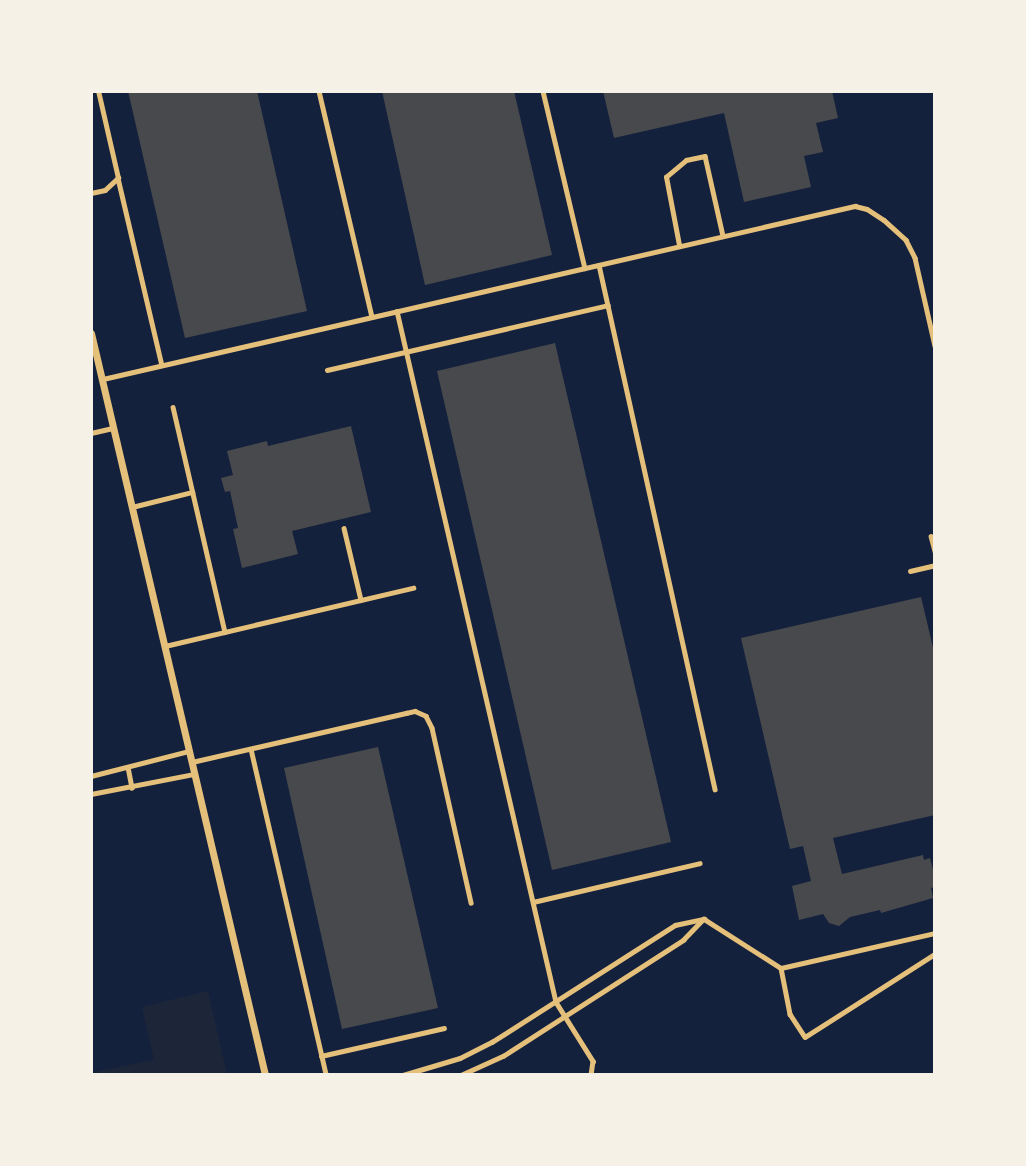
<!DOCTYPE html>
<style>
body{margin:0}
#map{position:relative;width:1026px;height:1166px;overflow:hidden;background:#14213d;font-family:Rubik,sans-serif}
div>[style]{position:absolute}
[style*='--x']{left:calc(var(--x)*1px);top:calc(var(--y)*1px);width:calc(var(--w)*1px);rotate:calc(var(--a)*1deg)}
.green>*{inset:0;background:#1d2539}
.building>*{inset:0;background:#48494c}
.service>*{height:4.5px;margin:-2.25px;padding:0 2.25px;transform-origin:2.25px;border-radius:2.25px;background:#e5c07b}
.minor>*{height:7px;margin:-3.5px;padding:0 3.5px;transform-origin:3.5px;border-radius:3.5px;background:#e5c07b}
span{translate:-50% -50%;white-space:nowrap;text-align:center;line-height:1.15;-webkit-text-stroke:5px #f6f1e7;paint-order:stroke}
.frame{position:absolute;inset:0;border:93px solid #f6f1e7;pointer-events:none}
</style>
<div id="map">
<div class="green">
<div style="clip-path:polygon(208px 991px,227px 1075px,99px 1075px,98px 1071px,154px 1060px,142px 1007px)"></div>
</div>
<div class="building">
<div style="clip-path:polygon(128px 91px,257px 91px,307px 311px,185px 338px)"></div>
<div style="clip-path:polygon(382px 91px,514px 91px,552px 255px,425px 285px)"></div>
<div style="clip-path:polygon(603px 91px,832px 91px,838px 118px,816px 123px,823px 152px,804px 156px,811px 187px,744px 202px,724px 113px,614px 138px)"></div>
<div style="clip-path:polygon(555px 343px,671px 842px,552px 870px,437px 371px)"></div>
<div style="clip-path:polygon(351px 426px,371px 512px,292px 531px,298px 554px,242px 568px,233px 529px,238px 528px,230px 491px,225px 492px,221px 478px,233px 475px,227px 451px,267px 441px,268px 446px)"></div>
<div style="clip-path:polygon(921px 597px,935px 656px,935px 815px,833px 838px,842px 874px,923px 855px,924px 860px,930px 858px,935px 878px,935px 887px,931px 888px,933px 898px,881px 913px,880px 910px,850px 917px,839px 926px,829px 923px,823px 914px,799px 920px,792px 886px,811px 881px,803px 846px,790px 849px,741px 638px)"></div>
<div style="clip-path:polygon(378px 747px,438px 1008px,342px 1029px,284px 768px)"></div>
</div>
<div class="service">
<div style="--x:319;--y:91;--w:232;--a:76.8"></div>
<div style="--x:543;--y:91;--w:182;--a:76.7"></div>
<div style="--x:118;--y:178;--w:192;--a:76.8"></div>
<div style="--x:91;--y:193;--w:14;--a:-12"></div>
<div style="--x:105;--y:190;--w:18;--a:-43"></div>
<div style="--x:118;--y:178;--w:89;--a:-102.9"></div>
<div style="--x:679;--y:245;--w:69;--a:-100.8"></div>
<div style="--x:666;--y:177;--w:26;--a:-40"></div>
<div style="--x:686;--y:160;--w:19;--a:-12"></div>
<div style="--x:705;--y:156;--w:82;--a:77.3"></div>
<div style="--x:599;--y:265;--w:537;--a:77.52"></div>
<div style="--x:397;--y:311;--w:709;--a:77.04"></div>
<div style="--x:556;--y:1002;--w:70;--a:57.9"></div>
<div style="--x:593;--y:1061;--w:14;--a:98"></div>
<div style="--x:327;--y:370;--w:288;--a:-13"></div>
<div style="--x:103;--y:379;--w:772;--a:-12.96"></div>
<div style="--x:855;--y:206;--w:12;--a:14"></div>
<div style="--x:867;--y:209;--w:20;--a:33"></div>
<div style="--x:884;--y:220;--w:30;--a:42"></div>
<div style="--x:906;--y:240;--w:20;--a:63"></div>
<div style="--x:915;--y:258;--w:90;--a:77.2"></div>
<div style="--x:173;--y:407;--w:231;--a:77"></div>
<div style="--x:91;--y:433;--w:23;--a:-13"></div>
<div style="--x:132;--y:507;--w:62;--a:-14"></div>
<div style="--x:344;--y:528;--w:74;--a:76.7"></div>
<div style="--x:931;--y:536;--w:16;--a:75"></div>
<div style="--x:910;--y:571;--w:26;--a:-13"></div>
<div style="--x:165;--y:646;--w:255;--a:-13.2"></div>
<div style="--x:251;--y:749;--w:335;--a:77"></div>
<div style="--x:192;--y:762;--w:220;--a:-12.9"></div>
<div style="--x:406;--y:713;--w:9;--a:-13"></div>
<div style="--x:415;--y:711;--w:12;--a:24"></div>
<div style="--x:426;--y:716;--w:13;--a:63"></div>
<div style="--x:432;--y:728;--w:179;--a:77.4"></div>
<div style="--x:128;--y:767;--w:21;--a:79"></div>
<div style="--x:91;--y:776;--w:101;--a:-14.3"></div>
<div style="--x:91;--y:794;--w:105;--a:-11"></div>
<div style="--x:533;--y:902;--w:171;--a:-13.1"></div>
<div style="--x:704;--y:919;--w:91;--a:32.5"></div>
<div style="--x:781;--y:968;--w:47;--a:78.9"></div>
<div style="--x:790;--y:1014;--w:27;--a:57"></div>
<div style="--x:805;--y:1037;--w:154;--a:-32.6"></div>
<div style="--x:781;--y:968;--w:158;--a:-12.8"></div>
<div style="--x:321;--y:1056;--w:126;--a:-12.8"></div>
<div style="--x:403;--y:1075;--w:59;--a:-16.6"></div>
<div style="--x:460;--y:1058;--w:36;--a:-27"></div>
<div style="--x:492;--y:1042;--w:217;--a:-32.6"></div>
<div style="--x:675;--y:925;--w:30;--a:-12"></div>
<div style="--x:704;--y:919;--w:29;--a:134"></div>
<div style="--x:684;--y:940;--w:214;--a:147.2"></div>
<div style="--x:504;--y:1056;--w:46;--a:155.7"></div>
</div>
<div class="minor">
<div style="--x:91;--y:333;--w:762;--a:76.8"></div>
</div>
<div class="frame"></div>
</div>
